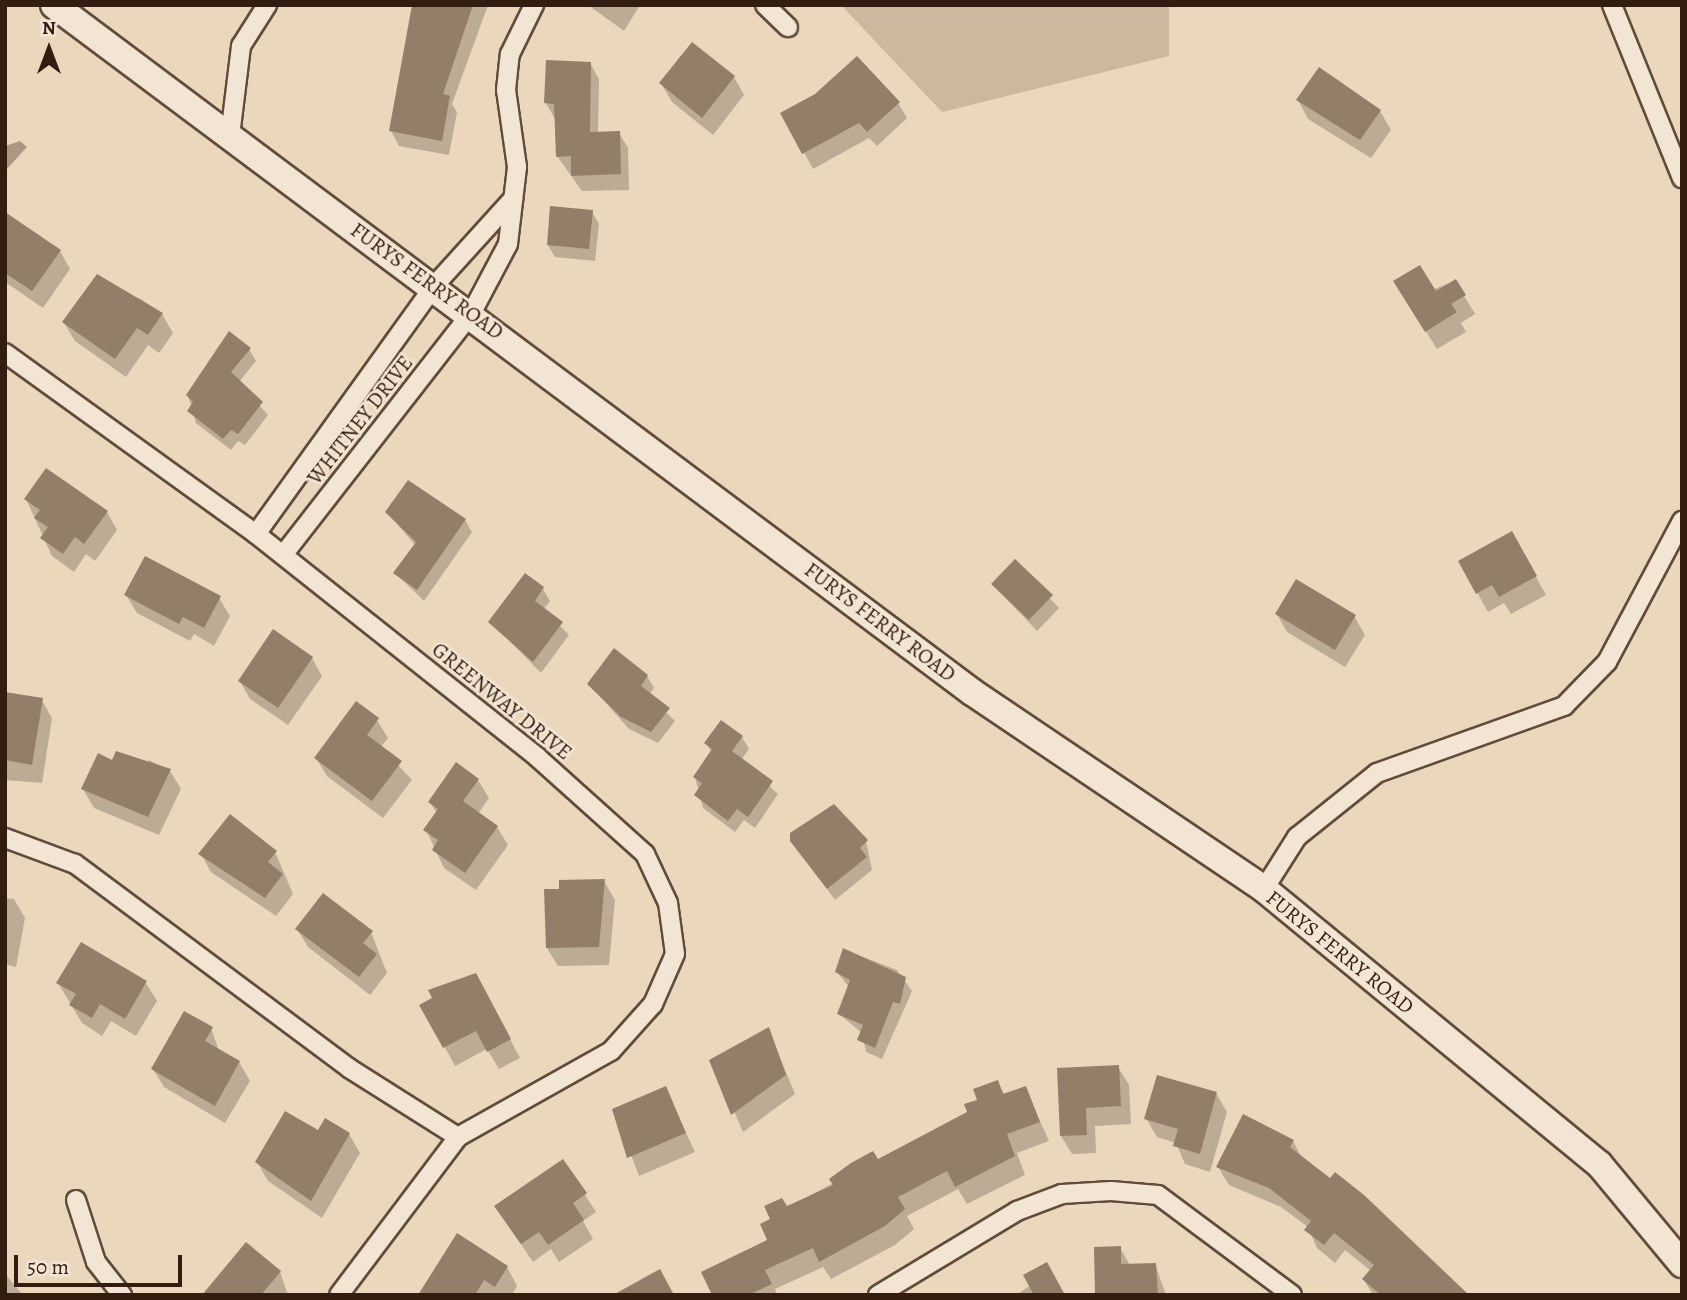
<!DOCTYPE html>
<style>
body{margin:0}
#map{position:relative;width:1687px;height:1300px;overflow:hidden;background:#ebd7bc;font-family:Alegreya,serif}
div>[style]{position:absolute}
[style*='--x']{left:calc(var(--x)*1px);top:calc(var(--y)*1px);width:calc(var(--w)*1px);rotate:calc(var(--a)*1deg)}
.green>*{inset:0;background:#ccb79f}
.water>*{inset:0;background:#ac9882}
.shadow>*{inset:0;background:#0003}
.building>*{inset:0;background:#937e69}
.roads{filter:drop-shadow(2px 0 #614c3b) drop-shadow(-2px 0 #614c3b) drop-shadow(0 2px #614c3b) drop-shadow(0 -2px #614c3b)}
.minor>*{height:18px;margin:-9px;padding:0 9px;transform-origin:9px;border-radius:9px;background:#f2e5d3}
.secondary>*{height:26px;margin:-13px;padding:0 13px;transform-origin:13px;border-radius:13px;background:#f2e5d3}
span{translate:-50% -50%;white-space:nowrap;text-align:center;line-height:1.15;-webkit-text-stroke:5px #f2e5d3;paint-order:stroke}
.street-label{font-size:21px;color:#331d10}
.frame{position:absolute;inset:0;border:7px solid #331d10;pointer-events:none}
.north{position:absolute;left:14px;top:14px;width:70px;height:70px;-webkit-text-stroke:5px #f2e5d3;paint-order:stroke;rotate:0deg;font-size:19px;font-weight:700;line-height:28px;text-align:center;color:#331d10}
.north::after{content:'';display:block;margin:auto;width:24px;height:32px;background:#331d10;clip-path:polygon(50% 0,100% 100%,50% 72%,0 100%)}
.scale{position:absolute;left:14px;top:1255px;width:168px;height:32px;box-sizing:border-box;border:4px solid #331d10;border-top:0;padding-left:9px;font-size:21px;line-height:24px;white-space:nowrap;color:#331d10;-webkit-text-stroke:5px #f2e5d3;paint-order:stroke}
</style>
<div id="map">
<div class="green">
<div style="clip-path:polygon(841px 5px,1169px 5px,1169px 56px,942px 112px)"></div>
</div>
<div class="water">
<div style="clip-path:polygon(20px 141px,27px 147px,5px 171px,5px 146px)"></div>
</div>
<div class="shadow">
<div style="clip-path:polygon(417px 5px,488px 5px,452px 104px,457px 112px,449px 155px,399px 146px,391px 131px)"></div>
<div style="clip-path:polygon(588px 5px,640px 5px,624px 31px)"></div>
<div style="clip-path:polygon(590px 63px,599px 79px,598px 133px,619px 133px,628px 148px,629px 190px,582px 191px,557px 156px,555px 119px,546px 103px)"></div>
<div style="clip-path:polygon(734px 77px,744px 95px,713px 135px,672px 102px,661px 83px)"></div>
<div style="clip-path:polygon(1298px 100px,1380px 111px,1391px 130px,1371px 158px,1308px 119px)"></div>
<div style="clip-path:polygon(898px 103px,907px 118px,877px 146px,869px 138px,813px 169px,783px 114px)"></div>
<div style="clip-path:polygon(592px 212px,599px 224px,595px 261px,555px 257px,548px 245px)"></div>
<div style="clip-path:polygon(5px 226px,60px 251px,70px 269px,43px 308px,5px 282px)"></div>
<div style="clip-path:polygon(1455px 281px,1475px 314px,1461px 323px,1466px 332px,1437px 349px,1406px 300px)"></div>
<div style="clip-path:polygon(139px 298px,162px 314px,173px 333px,159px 353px,148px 345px,126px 377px,75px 341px,64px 323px)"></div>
<div style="clip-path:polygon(249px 349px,256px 361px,239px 382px,268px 415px,245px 445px,238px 441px,231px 450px,196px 423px,188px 395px)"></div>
<div style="clip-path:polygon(26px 499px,107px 512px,117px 530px,95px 561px,86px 554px,74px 572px,52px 556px)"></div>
<div style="clip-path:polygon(387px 512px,465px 520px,472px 532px,424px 601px,395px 573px,415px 545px)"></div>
<div style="clip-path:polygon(1522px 552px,1546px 595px,1511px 614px,1504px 603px,1488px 612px,1460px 562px)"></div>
<div style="clip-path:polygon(1015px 562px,1059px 608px,1037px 631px,993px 585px)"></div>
<div style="clip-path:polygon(526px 575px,543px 589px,550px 601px,544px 609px,569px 635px,541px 673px,491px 622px)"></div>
<div style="clip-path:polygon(126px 595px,219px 598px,230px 616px,214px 646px,194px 634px,190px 641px,137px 613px)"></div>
<div style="clip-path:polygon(1277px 614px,1354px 616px,1365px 635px,1345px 667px,1287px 632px)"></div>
<div style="clip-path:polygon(312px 658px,322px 676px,288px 725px,250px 699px,240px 681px)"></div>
<div style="clip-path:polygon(647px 676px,654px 688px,649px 695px,675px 721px,658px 743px,629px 729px,589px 684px)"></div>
<div style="clip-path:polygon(5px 694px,41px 699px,52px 718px,42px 783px,5px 780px)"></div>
<div style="clip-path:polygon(377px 720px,388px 738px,381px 747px,412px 780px,383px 818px,327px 776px,316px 758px)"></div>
<div style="clip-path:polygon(742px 737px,749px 749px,741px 760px,778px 794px,755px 828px,744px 820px,735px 832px,703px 808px,695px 777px,712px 753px,706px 743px)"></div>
<div style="clip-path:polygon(149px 760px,170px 771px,181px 789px,159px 835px,94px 808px,83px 789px,113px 762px,146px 767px)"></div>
<div style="clip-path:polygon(478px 780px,489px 798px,478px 814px,497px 827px,508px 845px,476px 890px,444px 868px,426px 830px,437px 814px,430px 802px)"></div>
<div style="clip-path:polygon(792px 841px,866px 841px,872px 870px,835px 900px)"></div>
<div style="clip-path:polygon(275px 852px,293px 894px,276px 916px,211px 872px,201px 854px)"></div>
<div style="clip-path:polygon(604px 881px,615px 900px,609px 965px,558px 966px,547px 948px,561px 891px)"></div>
<div style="clip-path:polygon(5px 898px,14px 899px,25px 918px,16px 967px,5px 964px)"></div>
<div style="clip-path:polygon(297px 929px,371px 932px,387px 973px,370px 995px,308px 947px)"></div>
<div style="clip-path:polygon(845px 950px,897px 970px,912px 991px,882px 1059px,866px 1052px,862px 1033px,839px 1014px,849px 987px,837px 972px)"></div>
<div style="clip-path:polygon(58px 983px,146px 983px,157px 1001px,136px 1036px,111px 1021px,102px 1036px,82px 1023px)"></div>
<div style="clip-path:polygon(486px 994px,520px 1058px,499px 1069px,487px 1049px,455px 1066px,422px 1005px)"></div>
<div style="clip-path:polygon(211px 1028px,219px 1051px,239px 1062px,250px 1081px,225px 1123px,164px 1087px,153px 1069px)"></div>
<div style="clip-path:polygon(768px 1029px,795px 1094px,743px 1132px,712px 1060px)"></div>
<div style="clip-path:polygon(1118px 1067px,1129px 1085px,1131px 1124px,1095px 1126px,1096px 1153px,1072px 1154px,1061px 1136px)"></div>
<div style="clip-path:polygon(997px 1082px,1005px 1095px,1025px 1088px,1049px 1141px,1017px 1153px,1025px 1175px,967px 1204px,958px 1189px,907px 1216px,914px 1229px,895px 1245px,831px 1279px,823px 1267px,775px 1289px,777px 1295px,714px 1295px,770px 1241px,786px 1208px,969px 1112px)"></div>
<div style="clip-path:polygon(665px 1088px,695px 1152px,639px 1176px,614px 1110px)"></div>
<div style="clip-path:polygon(1216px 1093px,1227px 1112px,1210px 1172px,1185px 1164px,1176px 1143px,1157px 1137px,1146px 1118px)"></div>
<div style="clip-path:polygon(318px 1132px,349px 1134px,360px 1153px,322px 1218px,268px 1181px,257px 1162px)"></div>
<div style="clip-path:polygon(1293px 1141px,1303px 1160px,1330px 1181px,1335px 1174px,1469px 1295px,1373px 1295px,1364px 1280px,1371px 1271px,1345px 1250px,1335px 1263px,1317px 1248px,1308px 1227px,1281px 1207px,1229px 1185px,1218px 1167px)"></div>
<div style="clip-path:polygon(563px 1161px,596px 1212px,583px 1221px,593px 1239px,559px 1262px,551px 1249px,533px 1262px,507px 1224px)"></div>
<div style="clip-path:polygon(246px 1245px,280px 1272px,288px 1295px,204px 1295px)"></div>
<div style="clip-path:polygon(1120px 1248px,1130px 1265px,1155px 1264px,1166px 1295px,1097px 1295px)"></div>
<div style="clip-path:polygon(507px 1267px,517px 1286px,512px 1295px,420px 1295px)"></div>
<div style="clip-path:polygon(5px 1274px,23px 1295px,5px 1295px)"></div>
<div style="clip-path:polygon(1031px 1285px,1064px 1295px,1016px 1295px)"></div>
</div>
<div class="building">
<div style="clip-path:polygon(412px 5px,473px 5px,443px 94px,450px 96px,442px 141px,389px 131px)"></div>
<div style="clip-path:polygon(692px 42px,735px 76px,702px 118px,659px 83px)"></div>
<div style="clip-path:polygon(857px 56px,900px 102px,867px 132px,859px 123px,802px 154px,780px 113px,815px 94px)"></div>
<div style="clip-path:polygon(546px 60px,591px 62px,590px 132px,620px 131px,621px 174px,571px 176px,571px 156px,556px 157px,554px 104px,544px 103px)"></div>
<div style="clip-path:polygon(1319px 67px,1381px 110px,1360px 140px,1296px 100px)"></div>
<div style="clip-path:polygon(550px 206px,593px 210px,589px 249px,547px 245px)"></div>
<div style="clip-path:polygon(5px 212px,61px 250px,32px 291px,5px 273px)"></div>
<div style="clip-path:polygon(1420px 265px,1436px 291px,1456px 279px,1466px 295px,1451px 304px,1457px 312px,1425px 332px,1393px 281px)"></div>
<div style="clip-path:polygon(97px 274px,163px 313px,148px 335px,137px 328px,115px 359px,62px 322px)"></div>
<div style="clip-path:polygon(229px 331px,251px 348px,231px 372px,263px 402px,238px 434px,231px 430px,223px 439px,187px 411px,193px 402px,186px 395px)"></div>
<div style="clip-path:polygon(46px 468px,108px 511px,84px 544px,75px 537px,63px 554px,40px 538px,48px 527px,34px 518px,40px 510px,24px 499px)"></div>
<div style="clip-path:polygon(408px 480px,466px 519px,417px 590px,393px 573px,416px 542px,385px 512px)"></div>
<div style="clip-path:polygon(1512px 531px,1537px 576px,1499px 597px,1492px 585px,1476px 594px,1458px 561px)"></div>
<div style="clip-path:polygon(145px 556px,221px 596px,204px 628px,183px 617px,179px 624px,124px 595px)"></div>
<div style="clip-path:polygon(1015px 559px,1053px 595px,1029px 620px,991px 584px)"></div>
<div style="clip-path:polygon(525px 573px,544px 587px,535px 601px,563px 622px,533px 662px,488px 622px)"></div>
<div style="clip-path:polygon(1296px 579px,1356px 615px,1335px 650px,1275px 614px)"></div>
<div style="clip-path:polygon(273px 629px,313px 657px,278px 708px,238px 681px)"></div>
<div style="clip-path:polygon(614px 648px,648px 675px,641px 686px,670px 708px,651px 732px,621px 717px,587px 684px)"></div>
<div style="clip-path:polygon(5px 692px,43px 698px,32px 765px,5px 760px)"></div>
<div style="clip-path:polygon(356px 701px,379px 718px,367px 735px,402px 761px,372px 801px,314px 758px)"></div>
<div style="clip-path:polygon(721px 720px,743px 736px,732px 751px,773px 781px,748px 817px,737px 809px,728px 821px,694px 795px,702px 783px,693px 777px,712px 749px,704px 743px)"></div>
<div style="clip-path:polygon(116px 751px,171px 769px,148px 817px,81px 789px,98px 753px,112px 760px)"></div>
<div style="clip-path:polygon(456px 762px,479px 779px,463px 801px,498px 826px,465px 873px,432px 850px,438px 840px,423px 830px,438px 809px,428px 802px)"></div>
<div style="clip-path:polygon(834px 804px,868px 840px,860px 848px,867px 857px,827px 889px,790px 841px,790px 833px)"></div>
<div style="clip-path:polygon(230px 814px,277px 851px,268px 862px,283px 874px,265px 898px,198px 854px)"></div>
<div style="clip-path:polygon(605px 879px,599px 947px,546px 948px,544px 889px,559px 889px,559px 880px)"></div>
<div style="clip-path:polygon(323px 893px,373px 931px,363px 943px,377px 954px,359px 977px,295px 929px)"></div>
<div style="clip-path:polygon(81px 942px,147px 981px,125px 1019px,100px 1004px,92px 1018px,69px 1005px,76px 994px,56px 983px)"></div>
<div style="clip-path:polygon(843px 948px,906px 977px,900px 1004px,893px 1002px,875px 1048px,857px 1040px,863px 1025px,837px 1014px,850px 980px,835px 972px)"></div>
<div style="clip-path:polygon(476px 973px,511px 1039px,487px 1052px,476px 1031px,443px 1048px,419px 1005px,432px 998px,428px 990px)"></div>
<div style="clip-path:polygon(184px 1011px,213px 1027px,205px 1041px,240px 1061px,215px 1106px,151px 1069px)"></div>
<div style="clip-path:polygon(769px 1027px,786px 1075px,731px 1115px,709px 1060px)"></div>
<div style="clip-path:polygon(1119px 1065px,1121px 1106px,1086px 1108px,1087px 1135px,1060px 1136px,1057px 1068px)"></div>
<div style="clip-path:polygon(1157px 1075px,1217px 1092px,1200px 1154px,1173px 1146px,1178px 1129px,1144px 1119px)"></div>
<div style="clip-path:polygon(998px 1080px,1003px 1094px,1026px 1086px,1040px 1122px,1007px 1134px,1015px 1156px,955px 1187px,947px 1171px,898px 1197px,905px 1209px,885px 1226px,819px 1262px,813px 1248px,765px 1270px,772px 1284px,748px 1295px,712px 1295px,701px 1272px,767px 1240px,760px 1224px,770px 1219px,764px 1206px,782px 1198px,787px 1206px,833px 1185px,829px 1179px,851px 1163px,873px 1151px,878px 1159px,967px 1112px,964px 1104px,977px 1100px,973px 1089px)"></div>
<div style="clip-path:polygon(666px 1086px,686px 1133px,627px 1158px,612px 1109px)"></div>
<div style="clip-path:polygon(285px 1111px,318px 1130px,325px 1118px,350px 1133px,311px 1201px,255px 1162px)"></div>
<div style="clip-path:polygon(1243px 1114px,1294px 1140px,1290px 1147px,1330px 1178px,1335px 1172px,1364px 1195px,1469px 1295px,1381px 1295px,1362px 1279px,1374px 1265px,1334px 1233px,1324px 1245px,1304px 1230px,1311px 1221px,1269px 1188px,1216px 1167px)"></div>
<div style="clip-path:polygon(563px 1159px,587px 1193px,573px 1203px,584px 1220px,548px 1245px,539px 1232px,521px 1244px,494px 1206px)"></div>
<div style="clip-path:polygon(457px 1233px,508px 1266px,495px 1287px,484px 1280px,475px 1295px,418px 1295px)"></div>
<div style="clip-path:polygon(246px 1242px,281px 1271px,261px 1295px,202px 1295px)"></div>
<div style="clip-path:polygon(1121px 1246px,1121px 1264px,1156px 1263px,1158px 1295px,1095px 1295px,1094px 1247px)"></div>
<div style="clip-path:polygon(1047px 1262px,1065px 1295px,1034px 1295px,1023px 1275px)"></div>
<div style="clip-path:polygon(660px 1269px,674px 1295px,613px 1295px)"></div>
</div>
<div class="roads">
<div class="minor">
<div style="--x:765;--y:5;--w:32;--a:44"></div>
<div style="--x:1612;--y:5;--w:187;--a:68"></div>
<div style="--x:230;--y:136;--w:91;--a:-83"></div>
<div style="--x:241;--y:46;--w:49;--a:-57.6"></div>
<div style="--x:5;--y:353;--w:309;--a:35.8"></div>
<div style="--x:256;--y:534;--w:359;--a:38.4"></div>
<div style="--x:537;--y:757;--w:145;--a:41.9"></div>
<div style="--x:645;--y:854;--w:54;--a:64.9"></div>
<div style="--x:668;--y:903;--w:51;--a:82.2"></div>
<div style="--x:675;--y:954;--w:55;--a:113.7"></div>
<div style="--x:653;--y:1004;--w:63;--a:131.8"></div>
<div style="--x:611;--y:1051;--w:176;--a:150.7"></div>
<div style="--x:458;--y:1137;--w:129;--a:-147.7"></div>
<div style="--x:349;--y:1068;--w:342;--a:-143.3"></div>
<div style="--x:75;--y:864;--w:75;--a:-159.6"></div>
<div style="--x:256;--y:534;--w:305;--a:-54.3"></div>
<div style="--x:434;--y:286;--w:118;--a:-47.8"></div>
<div style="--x:283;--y:555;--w:308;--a:-52.1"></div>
<div style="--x:472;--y:312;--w:77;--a:-62.1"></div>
<div style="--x:508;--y:244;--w:78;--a:-83.3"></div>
<div style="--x:517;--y:167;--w:78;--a:-98.1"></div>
<div style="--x:506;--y:90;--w:36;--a:-84"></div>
<div style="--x:510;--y:54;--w:55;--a:-63.9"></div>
<div style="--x:1264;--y:889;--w:62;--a:-57.6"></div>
<div style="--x:1297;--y:837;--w:102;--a:-38.7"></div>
<div style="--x:1377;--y:773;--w:199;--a:-19.7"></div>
<div style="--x:1564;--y:706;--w:62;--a:-45.7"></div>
<div style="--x:1607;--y:662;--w:160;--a:-62"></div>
<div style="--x:76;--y:1200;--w:65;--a:72.1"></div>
<div style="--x:96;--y:1262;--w:42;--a:51.8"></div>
<div style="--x:339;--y:1295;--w:198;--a:-53"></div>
<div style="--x:878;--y:1295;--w:162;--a:-31.1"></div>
<div style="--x:1017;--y:1211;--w:48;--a:-20.7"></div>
<div style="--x:1062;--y:1194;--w:49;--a:-3.5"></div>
<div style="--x:1111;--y:1191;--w:47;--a:4.9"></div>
<div style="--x:1158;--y:1195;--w:167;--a:36.7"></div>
</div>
<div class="secondary">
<div style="--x:54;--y:5;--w:1147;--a:36.81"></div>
<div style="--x:972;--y:692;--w:352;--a:34"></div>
<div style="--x:1264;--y:889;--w:433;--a:39.4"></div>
<div style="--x:1599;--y:1164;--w:130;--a:50.3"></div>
</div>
</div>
<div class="street-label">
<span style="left:427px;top:281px;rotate:36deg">FURYS FERRY ROAD</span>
<span style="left:360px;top:420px;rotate:-52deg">WHITNEY DRIVE</span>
<span style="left:880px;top:622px;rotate:37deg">FURYS FERRY ROAD</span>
<span style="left:502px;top:701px;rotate:39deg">GREENWAY DRIVE</span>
<span style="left:1340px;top:952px;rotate:39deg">FURYS FERRY ROAD</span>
</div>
<div class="frame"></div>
<div class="north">N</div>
<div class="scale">50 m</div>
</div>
